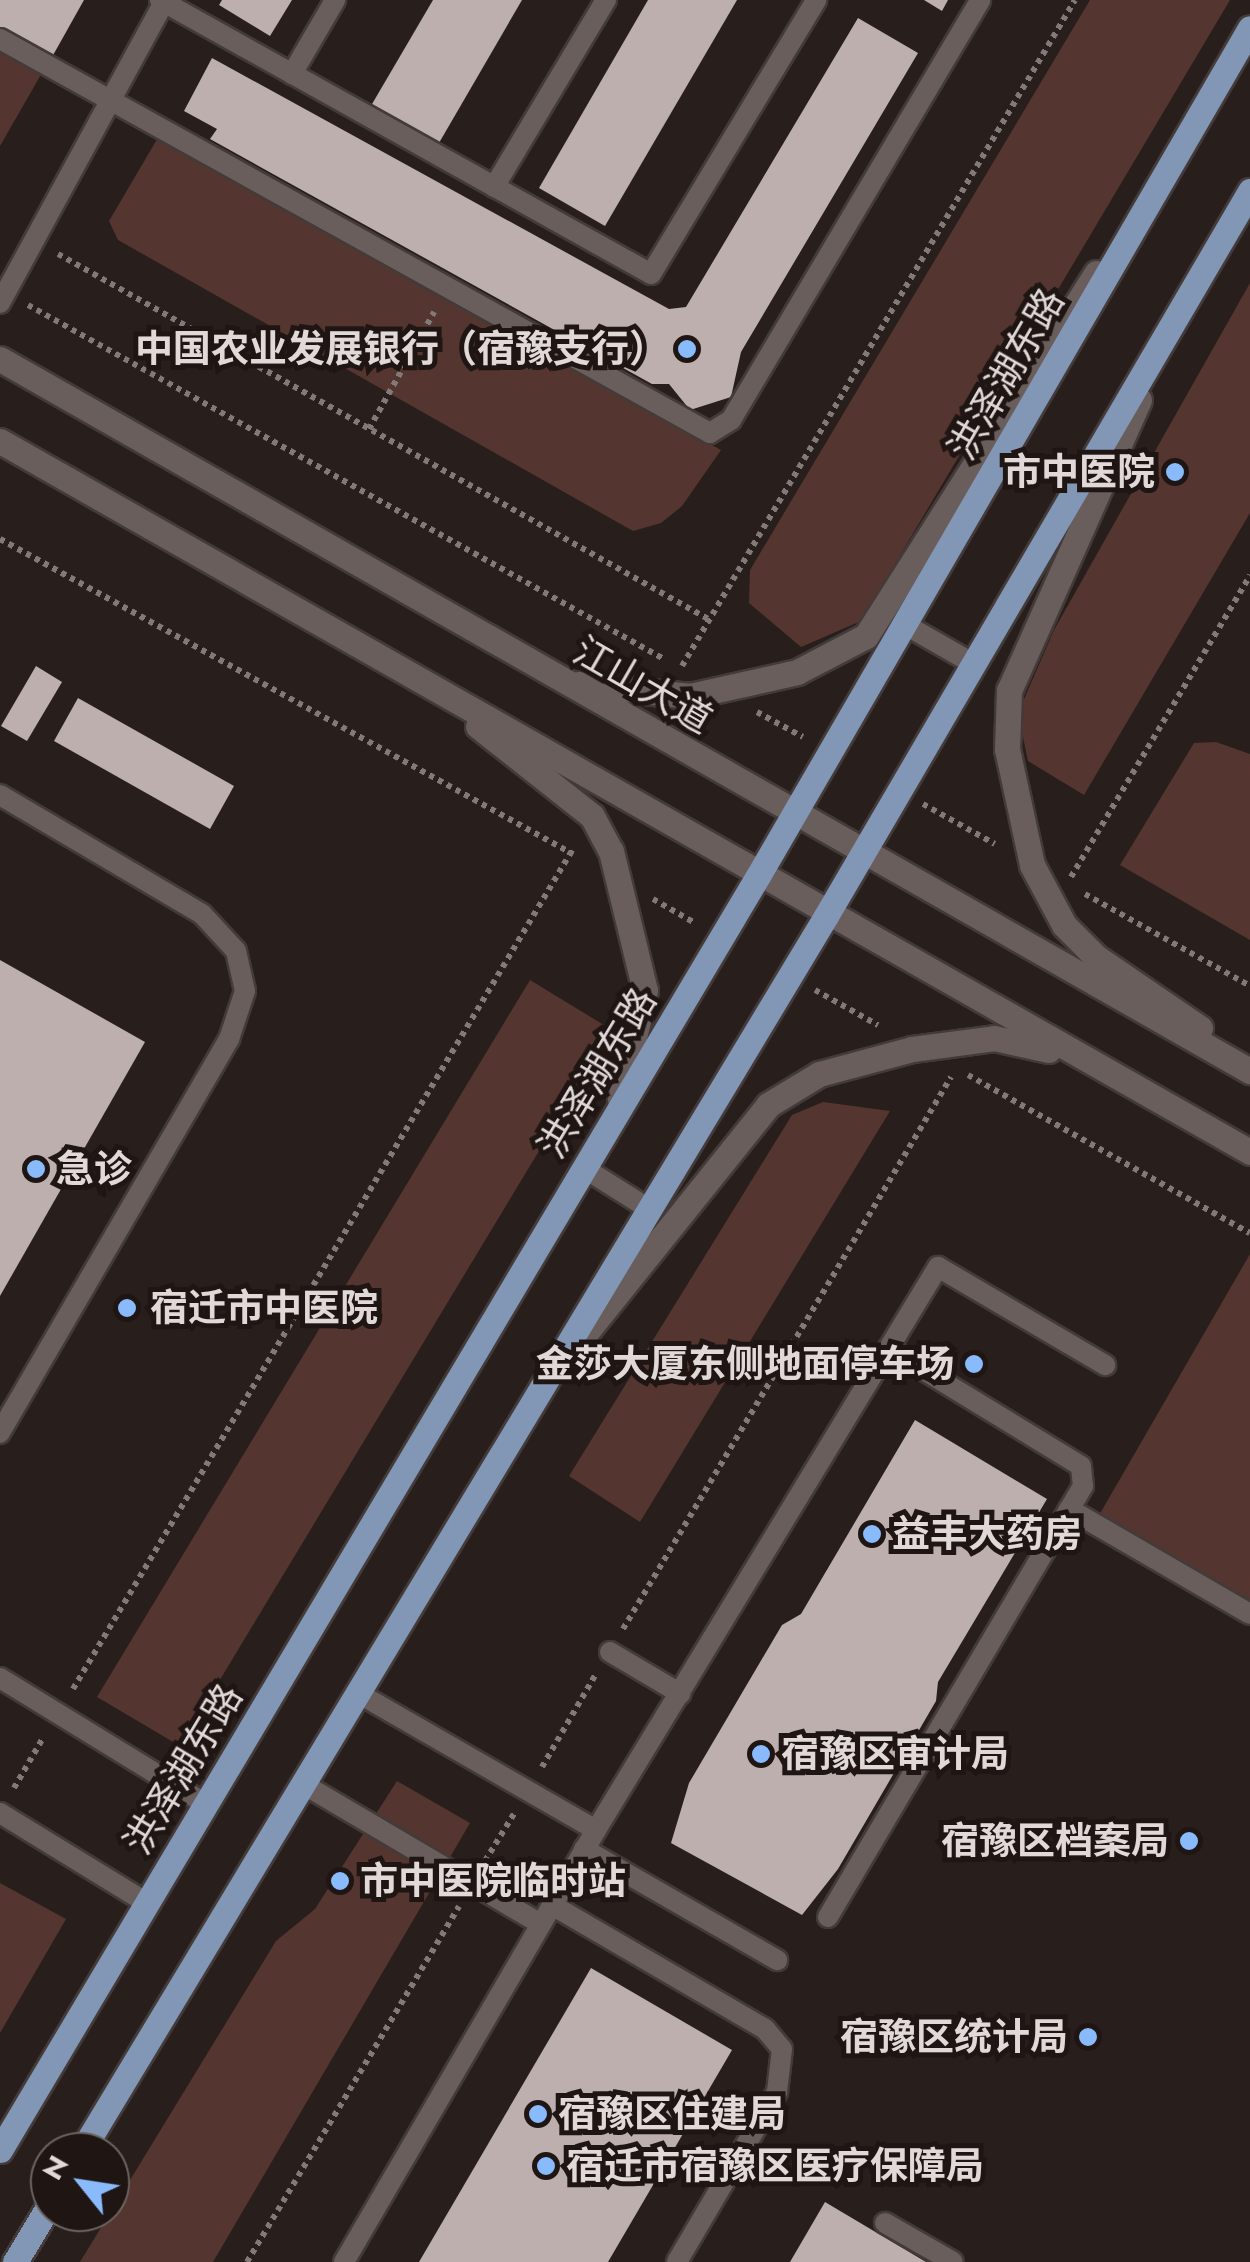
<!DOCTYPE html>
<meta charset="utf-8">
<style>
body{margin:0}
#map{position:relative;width:1250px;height:2262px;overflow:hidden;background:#281f1d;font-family:Jost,"Noto Sans SC",sans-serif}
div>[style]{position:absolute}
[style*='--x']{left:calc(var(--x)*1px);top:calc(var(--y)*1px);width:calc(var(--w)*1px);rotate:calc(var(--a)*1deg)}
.green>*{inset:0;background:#55352f}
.building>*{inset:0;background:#bcafad}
.path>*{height:6px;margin-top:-3px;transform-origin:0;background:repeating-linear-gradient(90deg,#827a78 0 5px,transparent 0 10px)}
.roads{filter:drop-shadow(2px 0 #433b39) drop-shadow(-2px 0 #433b39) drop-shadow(0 2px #433b39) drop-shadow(0 -2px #433b39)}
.lane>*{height:20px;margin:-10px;padding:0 10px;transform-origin:10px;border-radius:10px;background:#695e5b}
.secondary>*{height:25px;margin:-12.5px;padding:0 12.5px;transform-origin:12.5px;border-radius:12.5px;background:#695e5b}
.primary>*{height:25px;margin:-12.5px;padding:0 12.5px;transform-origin:12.5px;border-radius:12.5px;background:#8296b6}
.dots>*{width:28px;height:28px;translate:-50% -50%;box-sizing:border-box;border:5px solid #1f1614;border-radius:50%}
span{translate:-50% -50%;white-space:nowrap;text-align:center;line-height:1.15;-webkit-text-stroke:10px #1f1614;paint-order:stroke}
.poi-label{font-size:38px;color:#e0d9d8;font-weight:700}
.right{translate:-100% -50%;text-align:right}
.left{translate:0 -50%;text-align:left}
.street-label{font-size:38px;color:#e0d9d8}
.north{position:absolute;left:30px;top:2132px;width:100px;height:100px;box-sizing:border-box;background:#1f1614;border:2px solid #6c6462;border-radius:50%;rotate:300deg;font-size:28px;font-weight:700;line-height:40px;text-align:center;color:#e0d9d8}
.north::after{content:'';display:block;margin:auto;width:35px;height:45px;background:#89bafc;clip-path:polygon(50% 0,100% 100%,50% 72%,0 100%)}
</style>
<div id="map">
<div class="green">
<div style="clip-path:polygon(1090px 0,1230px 0,861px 621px,801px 647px,749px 603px,750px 570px)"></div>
<div style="clip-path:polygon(0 47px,43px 71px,0 146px)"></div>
<div style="clip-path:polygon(159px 136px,721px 450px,682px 506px,661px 523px,633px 531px,118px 240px,109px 221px)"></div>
<div style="clip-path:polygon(1250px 283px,1250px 513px,1084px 795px,1028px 761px,1018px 713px,1054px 630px)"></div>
<div style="clip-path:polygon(1216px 742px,1250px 754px,1250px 940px,1120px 865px,1194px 743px)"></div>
<div style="clip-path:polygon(530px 980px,612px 1030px,180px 1746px,97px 1697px)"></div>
<div style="clip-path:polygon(823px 1102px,890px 1111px,640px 1522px,569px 1476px,792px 1115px)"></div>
<div style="clip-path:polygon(1250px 1254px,1250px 1603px,1098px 1517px)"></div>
<div style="clip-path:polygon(397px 1781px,470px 1823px,213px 2262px,80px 2262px,276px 1941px,315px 1909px)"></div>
<div style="clip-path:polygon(0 1883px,66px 1919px,0 2033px)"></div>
</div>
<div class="building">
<div style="clip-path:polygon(0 0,84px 0,52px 57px,0 28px)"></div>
<div style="clip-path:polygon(222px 0,292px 0,270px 36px,219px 5px)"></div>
<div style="clip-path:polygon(433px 0,522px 0,432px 155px,365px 116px)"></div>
<div style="clip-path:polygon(648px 0,737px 0,605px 226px,539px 188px)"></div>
<div style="clip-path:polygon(924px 0,948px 0,942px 11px)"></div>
<div style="clip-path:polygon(858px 18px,918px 53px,741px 352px,731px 397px,690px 410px,669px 384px,652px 384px,210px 139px,217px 129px,184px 111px,212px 58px,669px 309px,686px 307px)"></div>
<div style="clip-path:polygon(36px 666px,62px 682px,27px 741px,1px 726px)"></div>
<div style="clip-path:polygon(78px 698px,234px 786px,210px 829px,54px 741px)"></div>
<div style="clip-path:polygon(0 960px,145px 1042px,0 1296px)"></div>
<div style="clip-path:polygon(915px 1420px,1047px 1499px,938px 1682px,936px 1701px,838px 1869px,802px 1915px,671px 1843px,689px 1783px,782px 1625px,801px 1614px)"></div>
<div style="clip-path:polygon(591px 1968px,732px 2050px,608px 2262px,419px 2262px)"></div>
<div style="clip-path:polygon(825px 2202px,926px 2262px,790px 2262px)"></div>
</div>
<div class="path">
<div style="--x:58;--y:254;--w:748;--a:29.31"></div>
<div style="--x:28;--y:305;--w:728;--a:29.1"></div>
<div style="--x:369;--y:429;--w:134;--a:-60.9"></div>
<div style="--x:0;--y:539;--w:654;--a:28.8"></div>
<div style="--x:682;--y:666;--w:773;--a:-59.46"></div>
<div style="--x:757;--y:712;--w:52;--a:28.5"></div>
<div style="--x:923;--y:804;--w:82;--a:29.1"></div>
<div style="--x:1071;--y:877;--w:351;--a:-59.3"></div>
<div style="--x:1085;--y:894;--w:189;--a:29.1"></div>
<div style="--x:653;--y:899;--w:48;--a:29.7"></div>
<div style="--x:815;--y:990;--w:72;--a:29.1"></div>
<div style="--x:968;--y:1075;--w:323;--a:29.3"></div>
<div style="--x:623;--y:1629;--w:642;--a:-59.28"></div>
<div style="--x:73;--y:1689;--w:978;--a:-59.24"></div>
<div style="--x:542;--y:1767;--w:108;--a:-59.9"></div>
<div style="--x:14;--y:1788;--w:58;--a:-59.9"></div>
<div style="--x:485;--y:1861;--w:57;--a:-58.5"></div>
<div style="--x:247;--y:2262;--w:414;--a:-59.2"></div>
</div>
<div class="roads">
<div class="lane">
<div style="--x:160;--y:0;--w:562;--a:29.16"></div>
<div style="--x:651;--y:274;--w:320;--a:-58.9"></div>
<div style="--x:0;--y:39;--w:812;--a:29.03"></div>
<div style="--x:710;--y:433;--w:25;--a:-32"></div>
<div style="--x:731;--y:420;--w:488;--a:-59.3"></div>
<div style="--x:292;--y:74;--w:86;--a:-59.8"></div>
<div style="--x:494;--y:187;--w:218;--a:-59.1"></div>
<div style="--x:0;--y:303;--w:345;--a:-61.4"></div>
<div style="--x:904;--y:624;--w:78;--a:29.8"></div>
<div style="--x:0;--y:795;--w:234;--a:30.5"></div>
<div style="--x:202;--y:914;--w:50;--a:47.4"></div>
<div style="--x:236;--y:951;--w:41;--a:77.3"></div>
<div style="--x:245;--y:991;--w:51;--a:108.4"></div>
<div style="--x:229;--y:1039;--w:456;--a:120.2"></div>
<div style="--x:584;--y:1168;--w:77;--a:32.2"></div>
<div style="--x:1069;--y:1509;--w:209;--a:30.1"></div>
<div style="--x:610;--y:1652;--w:82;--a:30.6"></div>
<div style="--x:0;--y:1678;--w:241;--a:31.5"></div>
<div style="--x:303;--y:1784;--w:276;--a:30.5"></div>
<div style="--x:0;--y:1813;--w:172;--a:31.5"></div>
<div style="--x:596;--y:1830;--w:659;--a:-58.72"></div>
<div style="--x:938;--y:1267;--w:194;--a:30.4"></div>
<div style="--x:584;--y:1849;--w:223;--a:29.9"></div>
<div style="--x:552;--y:1905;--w:246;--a:30.2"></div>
<div style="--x:765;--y:2029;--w:26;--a:50"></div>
<div style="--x:782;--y:2049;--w:43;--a:96.6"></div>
<div style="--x:777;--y:2092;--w:197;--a:120.5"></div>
<div style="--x:828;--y:1917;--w:501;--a:-59.39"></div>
<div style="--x:1083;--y:1486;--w:20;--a:-96"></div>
<div style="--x:1081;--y:1466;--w:225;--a:-148.6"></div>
<div style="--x:885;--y:2223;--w:78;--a:29.8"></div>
<div style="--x:344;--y:2262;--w:500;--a:-59.74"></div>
<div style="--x:596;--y:1830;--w:275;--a:-150.1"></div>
</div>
<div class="secondary">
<div style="--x:0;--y:359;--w:1439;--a:29.67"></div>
<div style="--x:1139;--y:400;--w:318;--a:114.1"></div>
<div style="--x:1009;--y:690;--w:59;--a:91.9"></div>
<div style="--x:1007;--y:749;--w:119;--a:77.8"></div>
<div style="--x:1032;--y:865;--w:68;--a:61.9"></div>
<div style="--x:1064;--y:925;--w:45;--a:45"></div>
<div style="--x:1096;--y:957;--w:126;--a:34.3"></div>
<div style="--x:0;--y:441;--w:1438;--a:29.63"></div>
<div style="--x:578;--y:684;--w:113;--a:6.1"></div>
<div style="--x:690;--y:696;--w:110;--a:-12.6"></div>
<div style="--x:797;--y:672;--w:78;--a:-27.6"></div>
<div style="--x:866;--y:636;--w:430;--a:-57.6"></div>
<div style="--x:478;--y:726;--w:145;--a:38.3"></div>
<div style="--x:592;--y:816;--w:40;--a:62"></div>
<div style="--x:611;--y:851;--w:143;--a:76.3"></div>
<div style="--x:645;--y:990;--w:112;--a:102.9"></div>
<div style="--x:580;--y:1340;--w:301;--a:-51.3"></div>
<div style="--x:768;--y:1105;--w:60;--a:-31.3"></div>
<div style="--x:819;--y:1074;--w:96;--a:-15"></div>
<div style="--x:912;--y:1049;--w:83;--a:-7.6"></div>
<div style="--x:994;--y:1038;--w:56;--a:12.3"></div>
</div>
<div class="primary">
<div style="--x:0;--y:2150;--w:1482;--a:-59.25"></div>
<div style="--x:758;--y:876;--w:980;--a:-59.88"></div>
<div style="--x:81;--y:2152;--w:1443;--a:-58.92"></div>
<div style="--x:826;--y:916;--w:840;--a:-59.68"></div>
<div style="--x:15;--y:2262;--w:68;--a:-58.9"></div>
</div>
</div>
<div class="dots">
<div style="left:687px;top:349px;background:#89bafc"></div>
<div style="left:1175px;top:472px;background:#89bafc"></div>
<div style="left:36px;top:1169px;background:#89bafc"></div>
<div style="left:127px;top:1308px;background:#89bafc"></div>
<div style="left:974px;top:1364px;background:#89bafc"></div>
<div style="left:872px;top:1534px;background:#89bafc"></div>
<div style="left:761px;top:1754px;background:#89bafc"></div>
<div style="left:1189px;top:1841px;background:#89bafc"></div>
<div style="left:340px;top:1881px;background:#89bafc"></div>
<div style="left:1088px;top:2037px;background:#89bafc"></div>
<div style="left:538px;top:2114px;background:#89bafc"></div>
<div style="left:546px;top:2166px;background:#89bafc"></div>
</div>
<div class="poi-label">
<span class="right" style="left:667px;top:349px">中国农业发展银行（宿豫支行）</span>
<span class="right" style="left:1155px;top:472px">市中医院</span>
<span class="left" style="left:56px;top:1169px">急诊</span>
<span class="left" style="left:150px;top:1308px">宿迁市中医院</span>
<span class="right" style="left:954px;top:1364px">金莎大厦东侧地面停车场</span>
<span class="left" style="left:892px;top:1534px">益丰大药房</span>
<span class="left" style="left:781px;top:1754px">宿豫区审计局</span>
<span class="right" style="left:1169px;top:1841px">宿豫区档案局</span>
<span class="left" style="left:360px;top:1881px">市中医院临时站</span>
<span class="right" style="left:1068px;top:2037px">宿豫区统计局</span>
<span class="left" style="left:558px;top:2114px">宿豫区住建局</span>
<span class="left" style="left:566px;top:2166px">宿迁市宿豫区医疗保障局</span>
</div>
<div class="street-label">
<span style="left:1006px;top:374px;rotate:-60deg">洪泽湖东路</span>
<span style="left:643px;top:685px;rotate:30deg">江山大道</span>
<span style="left:597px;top:1073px;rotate:-59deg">洪泽湖东路</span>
<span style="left:183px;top:1769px;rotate:-59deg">洪泽湖东路</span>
</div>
<div class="north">N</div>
</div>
